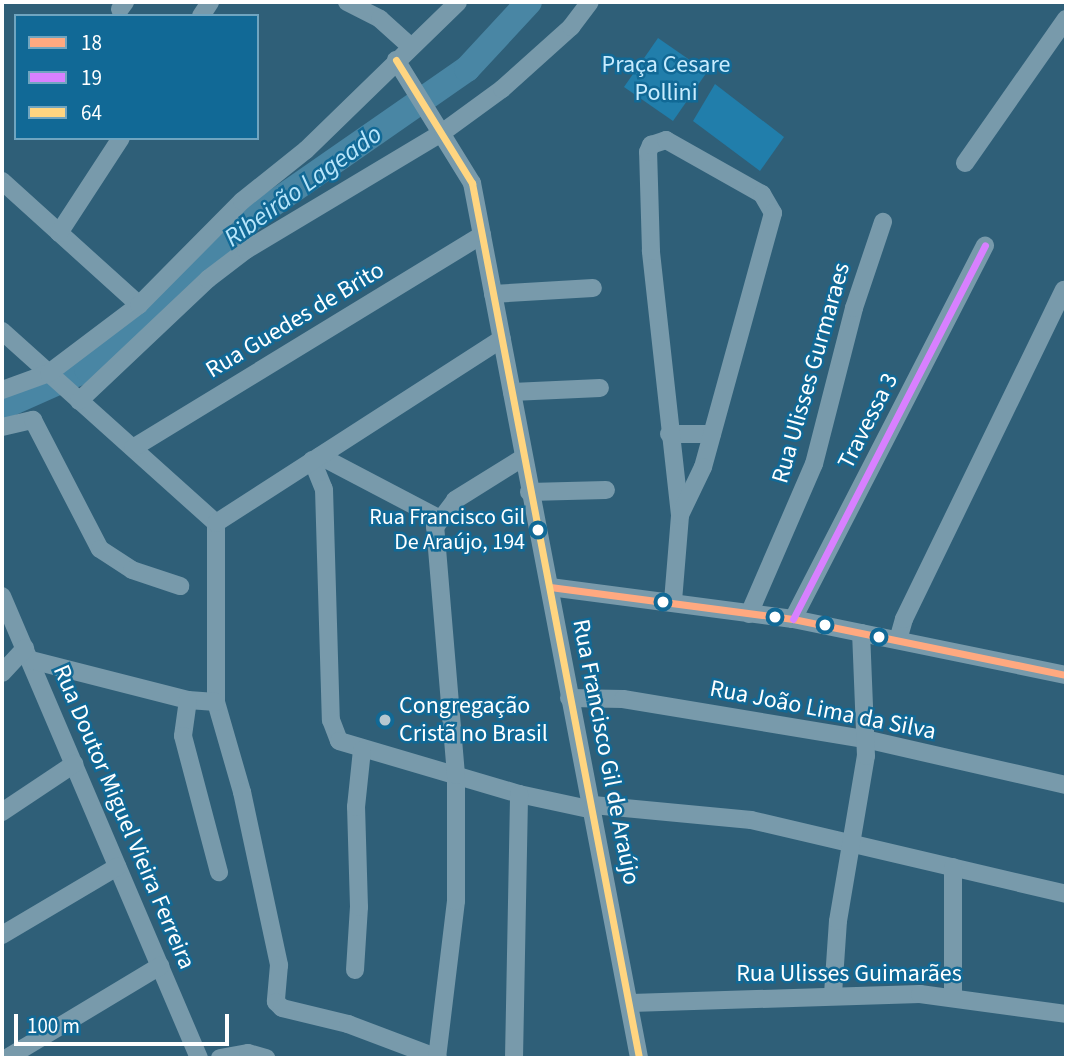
<!DOCTYPE html>
<meta charset="utf-8">
<style>
body{margin:0}
#map{position:relative;width:1068px;height:1060px;overflow:hidden;background:#2f5f78;font-family:"Source Sans 3",sans-serif}
div>[style]{position:absolute}
[style*='--x']{left:calc(var(--x)*1px);top:calc(var(--y)*1px);width:calc(var(--w)*1px);rotate:calc(var(--a)*1deg)}
.green>*{inset:0;background:#217eab}
.river>*{height:26px;margin:-13px;padding:0 13px;transform-origin:13px;border-radius:13px;background:#4986a4}
.minor>*{height:18px;margin:-9px;padding:0 9px;transform-origin:9px;border-radius:9px;background:#789aab}
.bus-1>*{height:7px;margin:-3.5px;padding:0 3.5px;transform-origin:3.5px;border-radius:3.5px;background:#ffa980}
.bus-2>*{height:7px;margin:-3.5px;padding:0 3.5px;transform-origin:3.5px;border-radius:3.5px;background:#d880ff}
.bus-3>*{height:7px;margin:-3.5px;padding:0 3.5px;transform-origin:3.5px;border-radius:3.5px;background:#ffd580}
.dots>*{width:19px;height:19px;translate:-50% -50%;box-sizing:border-box;border:4px solid #116996;border-radius:50%}
span{translate:-50% -50%;white-space:nowrap;text-align:center;line-height:1.15;-webkit-text-stroke:5px #116996;paint-order:stroke}
.bus-label{font-size:22px;color:#fff}
.right{translate:-100% -50%;text-align:right}
.park-label{font-size:24px;color:#c8ecfe}
.street-label{font-size:24px;color:#fff}
.poi-label{font-size:24px;color:#fff}
.left{translate:0 -50%;text-align:left}
.water-label{font-size:26px;color:#b8e6fb;font-style:italic}
.frame{position:absolute;inset:0;border:4px solid #fff;pointer-events:none}
.legend{position:absolute;left:14px;top:14px;width:245px;height:126px;box-sizing:border-box;background:#116996;border:2px solid #70a5c0;margin:0;padding:9px 12px;list-style:none;font-size:21px;color:#fff}
.legend li{display:flex;align-items:center;gap:14px;height:35px}
.legend b{width:35px;border:2px solid #70a5c0}
.scale{position:absolute;left:14px;top:1014px;width:215px;height:32px;box-sizing:border-box;border:4px solid #fff;border-top:0;padding-left:9px;font-size:21px;line-height:24px;white-space:nowrap;color:#fff;-webkit-text-stroke:5px #116996;paint-order:stroke}
</style>
<div id="map">
<div class="green">
<div style="clip-path:polygon(658px 38px,707px 72px,673px 121px,624px 87px)"></div>
<div style="clip-path:polygon(715px 84px,784px 137px,760px 171px,693px 121px)"></div>
</div>
<div class="river">
<div style="--x:2;--y:407;--w:93;--a:-24.1"></div>
<div style="--x:87;--y:369;--w:222;--a:-42.4"></div>
<div style="--x:251;--y:219;--w:263;--a:-34.8"></div>
<div style="--x:467;--y:69;--w:91;--a:-47.2"></div>
</div>
<div class="minor">
<div style="--x:347;--y:2;--w:37;--a:27"></div>
<div style="--x:380;--y:19;--w:40;--a:42"></div>
<div style="--x:120;--y:9;--w:9;--a:-54"></div>
<div style="--x:201;--y:16;--w:17;--a:-57"></div>
<div style="--x:396;--y:60;--w:145;--a:58.3"></div>
<div style="--x:472;--y:183;--w:891;--a:79.19"></div>
<div style="--x:965;--y:163;--w:176;--a:-55"></div>
<div style="--x:2;--y:181;--w:185;--a:42.1"></div>
<div style="--x:59;--y:233;--w:113;--a:-56.9"></div>
<div style="--x:493;--y:294;--w:100;--a:-3.4"></div>
<div style="--x:2;--y:331;--w:288;--a:41.9"></div>
<div style="--x:216;--y:523;--w:179;--a:90"></div>
<div style="--x:216;--y:702;--w:94;--a:73.9"></div>
<div style="--x:242;--y:792;--w:177;--a:77.9"></div>
<div style="--x:279;--y:965;--w:37;--a:95"></div>
<div style="--x:276;--y:1002;--w:8;--a:45"></div>
<div style="--x:282;--y:1008;--w:68;--a:13.6"></div>
<div style="--x:348;--y:1024;--w:96;--a:20.7"></div>
<div style="--x:2;--y:390;--w:50;--a:-19.9"></div>
<div style="--x:49;--y:373;--w:113;--a:-37.1"></div>
<div style="--x:139;--y:305;--w:146;--a:-45.3"></div>
<div style="--x:242;--y:201;--w:82;--a:-38.6"></div>
<div style="--x:306;--y:150;--w:212;--a:-44.2"></div>
<div style="--x:512;--y:392;--w:88;--a:-2.6"></div>
<div style="--x:79;--y:401;--w:178;--a:-43.4"></div>
<div style="--x:208;--y:279;--w:48;--a:-37.3"></div>
<div style="--x:246;--y:250;--w:230;--a:-30.9"></div>
<div style="--x:443;--y:132;--w:73;--a:-36.1"></div>
<div style="--x:502;--y:89;--w:93;--a:-41.9"></div>
<div style="--x:571;--y:27;--w:31;--a:-53"></div>
<div style="--x:2;--y:427;--w:32;--a:-13"></div>
<div style="--x:33;--y:420;--w:145;--a:62.6"></div>
<div style="--x:100;--y:549;--w:38;--a:33"></div>
<div style="--x:132;--y:570;--w:51;--a:18.4"></div>
<div style="--x:669;--y:434;--w:43;--a:0"></div>
<div style="--x:133;--y:448;--w:409;--a:-31.4"></div>
<div style="--x:320;--y:456;--w:133;--a:27.7"></div>
<div style="--x:312;--y:460;--w:31;--a:68"></div>
<div style="--x:324;--y:489;--w:231;--a:88.3"></div>
<div style="--x:331;--y:720;--w:22;--a:69"></div>
<div style="--x:339;--y:741;--w:188;--a:16.4"></div>
<div style="--x:519;--y:794;--w:76;--a:12.2"></div>
<div style="--x:529;--y:492;--w:77;--a:-1.5"></div>
<div style="--x:216;--y:523;--w:340;--a:-32.8"></div>
<div style="--x:550;--y:587;--w:245;--a:7.5"></div>
<div style="--x:793;--y:619;--w:279;--a:11.6"></div>
<div style="--x:2;--y:596;--w:502;--a:66.91"></div>
<div style="--x:673;--y:601;--w:86;--a:-85.3"></div>
<div style="--x:680;--y:515;--w:266;--a:-96.3"></div>
<div style="--x:651;--y:251;--w:99;--a:-91.7"></div>
<div style="--x:648;--y:152;--w:8;--a:-67"></div>
<div style="--x:651;--y:145;--w:16;--a:-18"></div>
<div style="--x:666;--y:140;--w:110;--a:29.4"></div>
<div style="--x:762;--y:194;--w:22;--a:60"></div>
<div style="--x:773;--y:213;--w:263;--a:105.4"></div>
<div style="--x:703;--y:467;--w:53;--a:115.6"></div>
<div style="--x:749;--y:614;--w:163;--a:-66.6"></div>
<div style="--x:814;--y:464;--w:161;--a:-75.6"></div>
<div style="--x:854;--y:308;--w:91;--a:-71.4"></div>
<div style="--x:793;--y:619;--w:420;--a:-62.8"></div>
<div style="--x:898;--y:640;--w:22;--a:-74"></div>
<div style="--x:904;--y:619;--w:366;--a:-64.1"></div>
<div style="--x:31;--y:660;--w:162;--a:14.3"></div>
<div style="--x:188;--y:700;--w:28;--a:4"></div>
<div style="--x:2;--y:673;--w:34;--a:-47"></div>
<div style="--x:569;--y:698;--w:54;--a:1.1"></div>
<div style="--x:623;--y:699;--w:245;--a:9.4"></div>
<div style="--x:865;--y:739;--w:206;--a:12.9"></div>
<div style="--x:188;--y:700;--w:36;--a:98"></div>
<div style="--x:183;--y:736;--w:141;--a:75.2"></div>
<div style="--x:593;--y:805;--w:159;--a:5.4"></div>
<div style="--x:751;--y:820;--w:324;--a:13.2"></div>
<div style="--x:2;--y:812;--w:87;--a:-33.7"></div>
<div style="--x:953;--y:867;--w:129;--a:90"></div>
<div style="--x:2;--y:935;--w:134;--a:-30.6"></div>
<div style="--x:355;--y:970;--w:63;--a:-86.4"></div>
<div style="--x:359;--y:907;--w:100;--a:-91.7"></div>
<div style="--x:356;--y:807;--w:57;--a:-84"></div>
<div style="--x:833;--y:994;--w:73;--a:-86.1"></div>
<div style="--x:838;--y:921;--w:167;--a:-80.4"></div>
<div style="--x:866;--y:756;--w:123;--a:-92.3"></div>
<div style="--x:631;--y:1003;--w:289;--a:-1.8"></div>
<div style="--x:920;--y:994;--w:147;--a:7.8"></div>
<div style="--x:7;--y:1058;--w:179;--a:-31"></div>
<div style="--x:220;--y:1058;--w:28;--a:-10"></div>
<div style="--x:248;--y:1053;--w:19;--a:16"></div>
<div style="--x:437;--y:1058;--w:158;--a:-83.1"></div>
<div style="--x:456;--y:901;--w:126;--a:-90"></div>
<div style="--x:456;--y:775;--w:249;--a:-94.8"></div>
<div style="--x:435;--y:527;--w:34;--a:-53"></div>
<div style="--x:455;--y:500;--w:81;--a:-31.9"></div>
<div style="--x:514;--y:1058;--w:264;--a:-88.9"></div>
</div>
<div class="bus-1">
<div style="--x:550;--y:587;--w:245;--a:7.5"></div>
<div style="--x:793;--y:619;--w:279;--a:11.6"></div>
</div>
<div class="bus-2">
<div style="--x:793;--y:619;--w:420;--a:-62.8"></div>
</div>
<div class="bus-3">
<div style="--x:396;--y:60;--w:145;--a:58.3"></div>
<div style="--x:472;--y:183;--w:891;--a:79.19"></div>
</div>
<div class="dots">
<div style="left:538px;top:530px;background:#fff"></div>
<div style="left:663px;top:602px;background:#fff"></div>
<div style="left:775px;top:617px;background:#fff"></div>
<div style="left:825px;top:625px;background:#fff"></div>
<div style="left:879px;top:637px;background:#fff"></div>
<div style="left:385px;top:720px;background:#b6c7d0"></div>
</div>
<div class="bus-label">
<span class="right" style="left:525px;top:530px">Rua Francisco Gil<br>De Araújo, 194</span>
</div>
<div class="park-label">
<span style="left:666px;top:79px">Praça Cesare<br>Pollini</span>
</div>
<div class="street-label">
<span style="left:295px;top:320px;rotate:-31deg">Rua Guedes de Brito</span>
<span style="left:811px;top:373px;rotate:-74deg">Rua Ulisses Gurmaraes</span>
<span style="left:868px;top:421px;rotate:-63deg">Travessa 3</span>
<span style="left:823px;top:710px;rotate:11deg">Rua João Lima da Silva</span>
<span style="left:606px;top:752px;rotate:79deg">Rua Francisco Gil de Araújo</span>
<span style="left:124px;top:817px;rotate:67deg">Rua Doutor Miguel Vieira Ferreira</span>
<span style="left:849px;top:974px">Rua Ulisses Guimarães</span>
</div>
<div class="poi-label">
<span class="left" style="left:399px;top:720px">Congregação<br>Cristã no Brasil</span>
</div>
<div class="water-label">
<span style="left:303px;top:186px;rotate:-36deg">Ribeirão Lageado</span>
</div>
<div class="frame"></div>
<ul class="legend">
<li><b style="height:9px;background:#ffa980"></b>18</li>
<li><b style="height:9px;background:#d880ff"></b>19</li>
<li><b style="height:9px;background:#ffd580"></b>64</li>
</ul>
<div class="scale">100 m</div>
</div>
